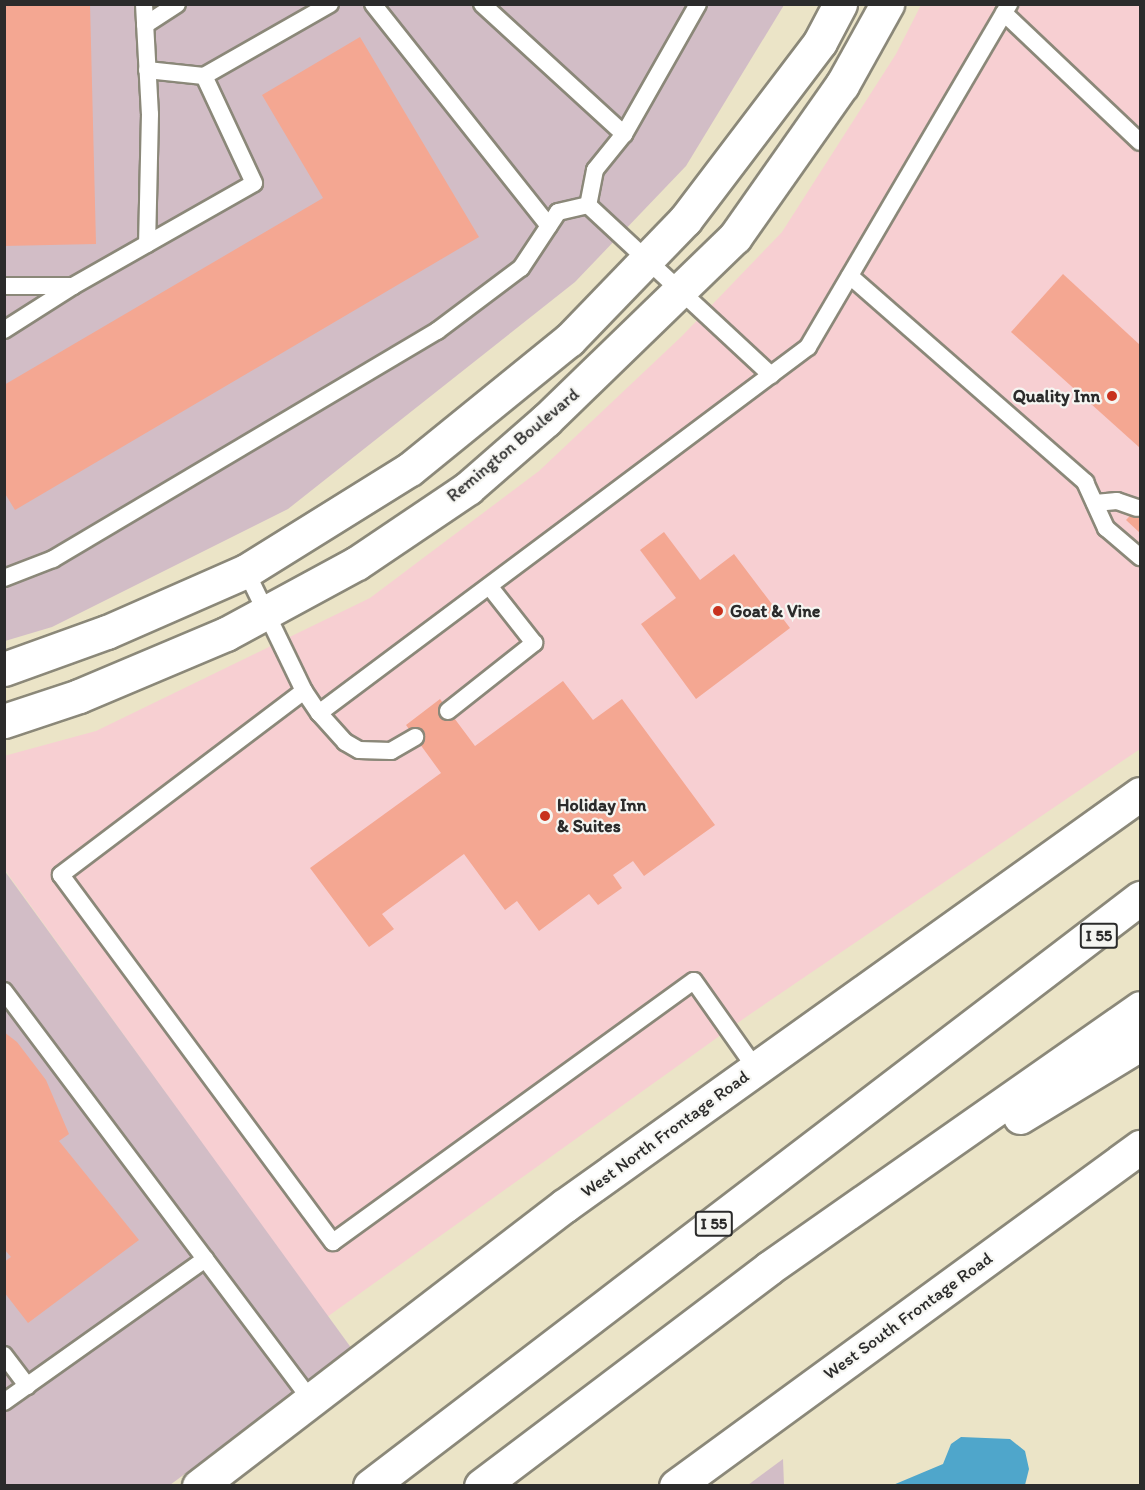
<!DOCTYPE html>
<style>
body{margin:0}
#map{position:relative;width:1145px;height:1490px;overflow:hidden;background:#ebe4c7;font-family:Itim,sans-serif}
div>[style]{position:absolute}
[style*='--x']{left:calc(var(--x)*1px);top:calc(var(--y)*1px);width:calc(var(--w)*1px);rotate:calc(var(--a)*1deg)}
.built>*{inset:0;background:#f7cfd2}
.industrial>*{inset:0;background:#d2bdc6}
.water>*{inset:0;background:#4fa6cb}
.building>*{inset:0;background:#f4a792}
.roads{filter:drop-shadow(2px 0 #8b8879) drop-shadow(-2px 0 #8b8879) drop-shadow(0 2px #8b8879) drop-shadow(0 -2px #8b8879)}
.service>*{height:16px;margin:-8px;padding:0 8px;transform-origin:8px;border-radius:8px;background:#fff}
.minor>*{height:33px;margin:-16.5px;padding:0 16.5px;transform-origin:16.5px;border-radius:16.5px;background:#fff}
.tertiary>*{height:33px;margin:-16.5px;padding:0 16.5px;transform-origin:16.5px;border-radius:16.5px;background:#fff}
.motorway>*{height:33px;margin:-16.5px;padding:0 16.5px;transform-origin:16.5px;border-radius:16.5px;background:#fff}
.dots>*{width:16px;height:16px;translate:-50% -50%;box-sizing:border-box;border:3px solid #f6f6f2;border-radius:50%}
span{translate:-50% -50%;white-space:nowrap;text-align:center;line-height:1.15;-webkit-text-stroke:4.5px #f6f6f2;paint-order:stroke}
.shield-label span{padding:2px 4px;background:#f6f6f2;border:2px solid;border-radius:4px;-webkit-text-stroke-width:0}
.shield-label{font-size:16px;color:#2b2b2b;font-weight:700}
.poi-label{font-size:18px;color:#2b2b2b;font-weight:700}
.right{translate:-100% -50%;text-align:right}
.left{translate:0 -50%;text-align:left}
.street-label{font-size:18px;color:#2b2b2b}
.frame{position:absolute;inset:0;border:6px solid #2b2b2b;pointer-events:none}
</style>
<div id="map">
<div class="built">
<div style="clip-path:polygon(921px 5px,1140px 5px,1140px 749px,746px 1017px,327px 1317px,5px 870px,4px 756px,96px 731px,370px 598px,539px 471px,682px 336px,782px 232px,896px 54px)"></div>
</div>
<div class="industrial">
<div style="clip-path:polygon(5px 5px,784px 5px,686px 166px,575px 282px,288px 509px,52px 627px,5px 641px)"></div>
<div style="clip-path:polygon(4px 870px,352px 1349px,170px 1485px,5px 1485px)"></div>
<div style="clip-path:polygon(783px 1459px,784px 1485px,748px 1485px)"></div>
</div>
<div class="water">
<div style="clip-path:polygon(961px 1437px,1010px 1439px,1025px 1451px,1029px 1469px,1025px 1485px,893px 1485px,943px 1464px,951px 1444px)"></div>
</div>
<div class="building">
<div style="clip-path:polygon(4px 4px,90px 4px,96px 244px,4px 246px)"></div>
<div style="clip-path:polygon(360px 37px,479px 237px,15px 510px,4px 492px,4px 385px,323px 198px,262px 95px)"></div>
<div style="clip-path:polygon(1063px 274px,1140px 345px,1140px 448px,1011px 332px)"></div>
<div style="clip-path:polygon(1140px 505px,1140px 533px,1126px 520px)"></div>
<div style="clip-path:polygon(664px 532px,700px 580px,734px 554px,790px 628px,696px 699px,641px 624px,676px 598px,640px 550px)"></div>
<div style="clip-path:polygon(563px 681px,593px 720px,622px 699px,715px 825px,644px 876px,633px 861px,613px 875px,622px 888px,598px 905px,589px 894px,539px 931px,517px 901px,505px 910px,464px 854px,382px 914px,394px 929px,369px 947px,310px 868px,441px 773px,406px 725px,440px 699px,475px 746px)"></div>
<div style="clip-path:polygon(4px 1032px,17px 1042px,46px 1080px,69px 1134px,59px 1141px,139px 1240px,28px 1323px,4px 1292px,4px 1262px,11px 1257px,4px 1249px)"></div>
</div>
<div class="roads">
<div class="service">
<div style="--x:144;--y:4;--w:110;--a:86.9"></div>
<div style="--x:150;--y:114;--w:130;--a:91.3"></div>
<div style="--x:373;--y:4;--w:283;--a:51.6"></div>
<div style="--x:482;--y:4;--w:193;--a:42.5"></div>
<div style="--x:698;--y:4;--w:150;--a:119.6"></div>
<div style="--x:624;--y:134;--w:46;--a:128.9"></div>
<div style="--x:595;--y:170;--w:36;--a:101"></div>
<div style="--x:588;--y:205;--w:250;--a:42.9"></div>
<div style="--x:1004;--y:13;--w:187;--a:43.5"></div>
<div style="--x:145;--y:25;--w:38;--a:-33"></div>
<div style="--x:147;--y:70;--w:57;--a:6"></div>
<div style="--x:850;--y:276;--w:313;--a:41.2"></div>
<div style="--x:1085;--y:482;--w:51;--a:65.5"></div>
<div style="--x:1106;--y:528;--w:45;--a:40.5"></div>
<div style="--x:4;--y:286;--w:69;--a:0"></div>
<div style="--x:73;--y:286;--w:208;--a:-29.6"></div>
<div style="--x:254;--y:183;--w:118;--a:-115"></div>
<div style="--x:204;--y:76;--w:145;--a:-29.7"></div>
<div style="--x:4;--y:330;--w:82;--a:-32.5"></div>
<div style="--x:1095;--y:503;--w:22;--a:-5"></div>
<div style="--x:1117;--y:501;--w:21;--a:19"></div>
<div style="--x:246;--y:571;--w:133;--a:64.2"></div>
<div style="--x:304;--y:691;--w:305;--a:142.9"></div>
<div style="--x:61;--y:875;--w:457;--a:53.5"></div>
<div style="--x:333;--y:1242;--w:445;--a:-35.9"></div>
<div style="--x:694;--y:981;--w:108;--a:54.8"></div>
<div style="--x:4;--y:578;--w:53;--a:-21.2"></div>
<div style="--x:53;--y:559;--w:447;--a:-30.7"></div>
<div style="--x:437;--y:331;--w:105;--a:-36.9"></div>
<div style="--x:521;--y:268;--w:67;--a:-56.5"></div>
<div style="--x:558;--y:212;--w:31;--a:-13"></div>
<div style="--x:304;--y:691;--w:27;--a:56"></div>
<div style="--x:319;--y:713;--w:611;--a:-36.81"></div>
<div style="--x:808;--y:347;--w:398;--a:-59.6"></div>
<div style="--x:448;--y:711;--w:110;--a:-38.3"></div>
<div style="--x:534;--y:643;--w:71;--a:-128.2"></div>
<div style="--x:319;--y:713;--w:39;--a:48"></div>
<div style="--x:345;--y:742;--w:16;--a:30"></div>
<div style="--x:359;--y:750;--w:32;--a:2"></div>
<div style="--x:391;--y:751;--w:28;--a:-30"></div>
<div style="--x:4;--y:991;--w:511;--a:53.11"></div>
<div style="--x:4;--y:1355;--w:39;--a:53"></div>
<div style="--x:4;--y:1402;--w:247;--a:-35.4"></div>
</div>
<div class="minor">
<div style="--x:199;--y:1486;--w:460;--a:-37.5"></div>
<div style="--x:564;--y:1206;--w:708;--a:-35.58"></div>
</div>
<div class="tertiary">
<div style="--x:4;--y:669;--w:109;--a:-19.8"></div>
<div style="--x:107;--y:632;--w:152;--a:-23.7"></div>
<div style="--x:246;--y:571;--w:193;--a:-31.9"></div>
<div style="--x:410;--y:469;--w:205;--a:-39.1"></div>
<div style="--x:569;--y:340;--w:167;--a:-46"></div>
<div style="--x:685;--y:220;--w:223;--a:-52.8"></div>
<div style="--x:820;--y:42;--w:43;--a:-62.2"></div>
<div style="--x:4;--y:721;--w:79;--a:-18.4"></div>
<div style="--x:79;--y:696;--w:160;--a:-22.9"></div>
<div style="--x:226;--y:634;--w:149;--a:-28.5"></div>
<div style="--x:357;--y:563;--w:134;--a:-34"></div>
<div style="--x:468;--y:488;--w:103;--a:-41.1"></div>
<div style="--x:546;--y:420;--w:263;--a:-44.1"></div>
<div style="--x:735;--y:237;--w:186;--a:-54.9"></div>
<div style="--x:842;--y:85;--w:93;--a:-60.9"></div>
<div style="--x:676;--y:1486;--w:575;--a:-36.15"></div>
</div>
<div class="motorway">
<div style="--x:1020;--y:1117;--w:140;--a:-31.3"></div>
<div style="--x:370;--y:1486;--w:969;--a:-37.37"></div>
<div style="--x:481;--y:1486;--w:361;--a:-37.1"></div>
<div style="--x:769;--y:1268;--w:453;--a:-35"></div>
</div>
</div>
<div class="dots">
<div style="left:1112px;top:396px;background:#c8321e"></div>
<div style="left:718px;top:611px;background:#c8321e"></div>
<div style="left:545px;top:816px;background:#c8321e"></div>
</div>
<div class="shield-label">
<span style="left:1099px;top:936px">I 55</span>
<span style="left:714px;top:1224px">I 55</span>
</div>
<div class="poi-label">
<span class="right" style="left:1100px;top:396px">Quality Inn</span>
<span class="left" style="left:730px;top:611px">Goat &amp; Vine</span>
<span class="left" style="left:557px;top:816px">Holiday Inn<br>&amp; Suites</span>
</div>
<div class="street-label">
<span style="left:513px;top:445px;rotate:-40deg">Remington Boulevard</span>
<span style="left:665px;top:1134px;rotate:-36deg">West North Frontage Road</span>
<span style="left:908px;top:1316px;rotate:-36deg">West South Frontage Road</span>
</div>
<div class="frame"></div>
</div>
